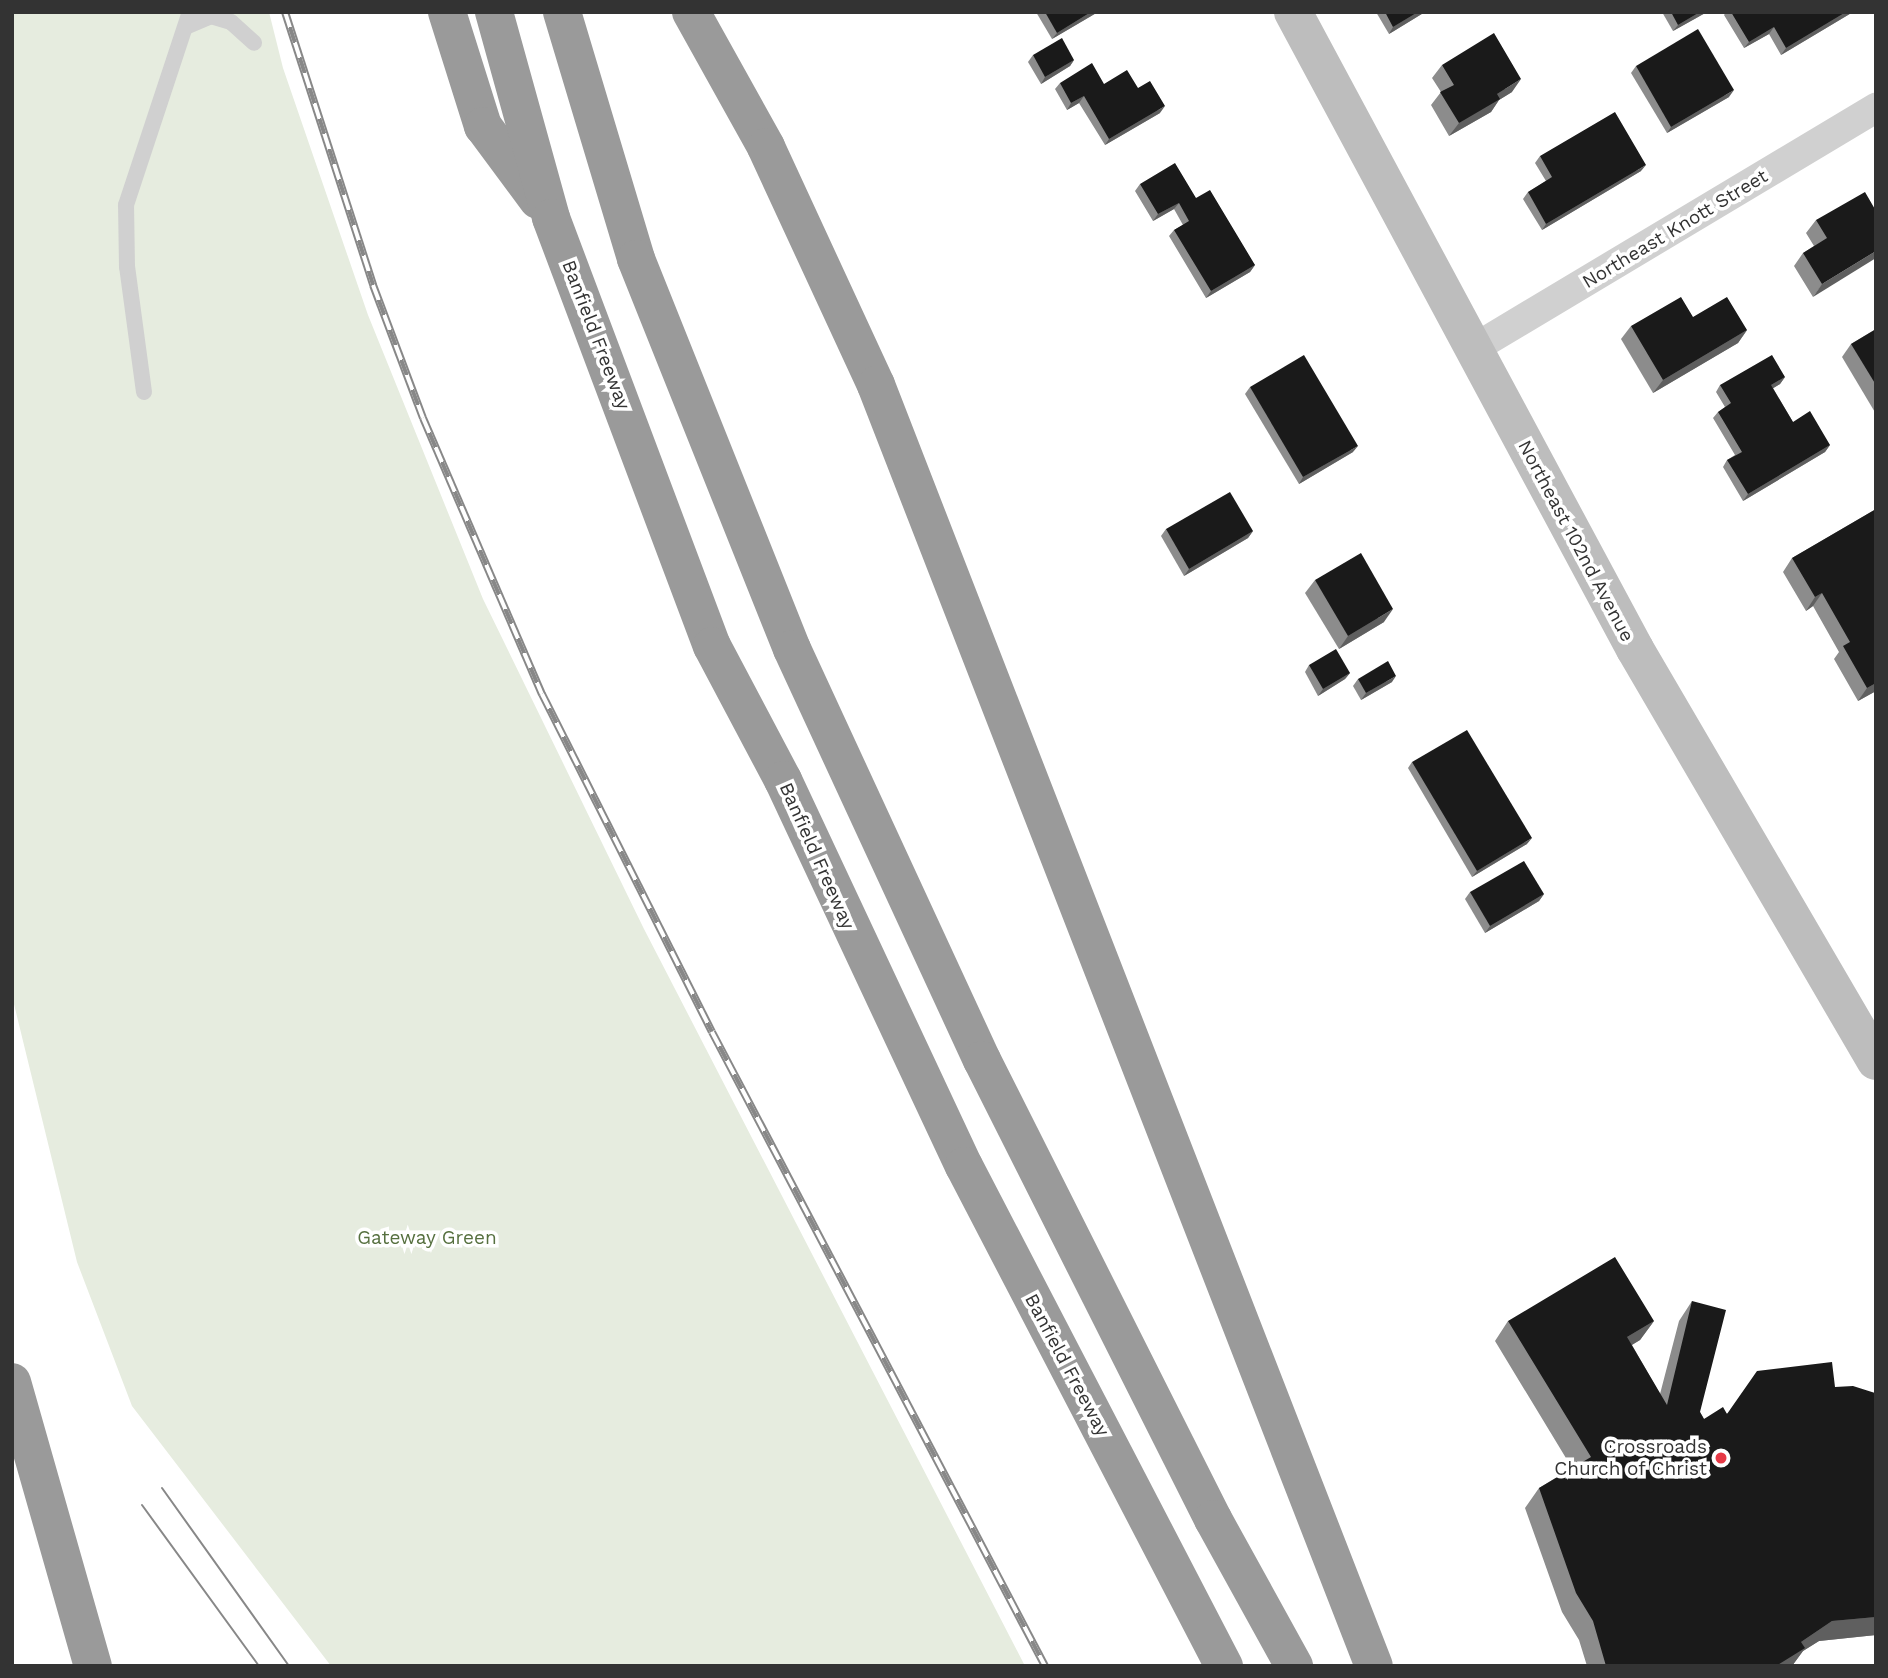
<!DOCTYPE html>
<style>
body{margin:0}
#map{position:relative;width:1888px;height:1678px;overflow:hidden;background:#fff;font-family:"Work Sans",sans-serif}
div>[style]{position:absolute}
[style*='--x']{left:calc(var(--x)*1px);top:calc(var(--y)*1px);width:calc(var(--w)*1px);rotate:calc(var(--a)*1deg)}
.green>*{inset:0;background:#e6ecdf}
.service>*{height:16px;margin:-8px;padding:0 8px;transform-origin:8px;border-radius:8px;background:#d0d0d0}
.minor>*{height:30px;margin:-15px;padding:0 15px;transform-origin:15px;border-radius:15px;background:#d0d0d0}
.secondary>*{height:38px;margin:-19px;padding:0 19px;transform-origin:19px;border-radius:19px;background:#bdbdbd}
.motorway>*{height:38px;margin:-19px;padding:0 19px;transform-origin:19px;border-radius:19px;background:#9a9a9a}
.tram>*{height:2px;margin:-1px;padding:0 1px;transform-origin:1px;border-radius:1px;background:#888}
.rail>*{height:8px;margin-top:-4px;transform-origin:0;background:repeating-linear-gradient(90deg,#fff 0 16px,#888 0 32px);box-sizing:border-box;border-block:2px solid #888}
.wall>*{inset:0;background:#8c8c8c}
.shaded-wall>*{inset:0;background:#5f5f5f}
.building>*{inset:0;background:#1a1a1a}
.dots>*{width:19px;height:19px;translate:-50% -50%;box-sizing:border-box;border:4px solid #fff;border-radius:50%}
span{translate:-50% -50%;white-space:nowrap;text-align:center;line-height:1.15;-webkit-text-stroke:7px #fff;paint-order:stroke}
.street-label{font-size:19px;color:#333}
.park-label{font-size:19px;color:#56703f}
.poi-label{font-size:19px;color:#333}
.right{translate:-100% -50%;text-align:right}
.frame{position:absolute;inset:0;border:14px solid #333;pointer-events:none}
</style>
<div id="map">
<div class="green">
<div style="clip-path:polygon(12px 12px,269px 12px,283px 68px,368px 315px,483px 599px,644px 929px,1025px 1666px,331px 1666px,132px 1406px,77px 1262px,12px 996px)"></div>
</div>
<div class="service">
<div style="--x:188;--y:26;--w:25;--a:-23"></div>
<div style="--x:211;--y:16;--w:21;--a:17"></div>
<div style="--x:231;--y:22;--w:31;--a:42"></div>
<div style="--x:144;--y:392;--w:126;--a:-97.7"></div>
<div style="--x:127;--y:267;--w:62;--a:-90.9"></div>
<div style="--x:126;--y:205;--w:203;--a:-71.7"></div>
</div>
<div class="minor">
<div style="--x:1473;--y:349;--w:470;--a:-30.9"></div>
</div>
<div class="secondary">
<div style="--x:1293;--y:12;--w:723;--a:61.77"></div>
<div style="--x:1635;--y:649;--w:477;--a:59.7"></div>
</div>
<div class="motorway">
<div style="--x:447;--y:12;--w:120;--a:72.5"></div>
<div style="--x:483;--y:126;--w:92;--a:53.4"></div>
<div style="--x:494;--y:12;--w:214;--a:74.5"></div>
<div style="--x:551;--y:218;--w:457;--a:69.4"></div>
<div style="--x:712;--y:646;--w:152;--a:62.1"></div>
<div style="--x:783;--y:780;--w:426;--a:64.9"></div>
<div style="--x:964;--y:1166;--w:564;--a:62.53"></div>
<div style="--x:562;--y:12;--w:258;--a:73.3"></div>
<div style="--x:636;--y:259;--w:420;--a:68.2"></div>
<div style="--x:792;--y:649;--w:453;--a:65.2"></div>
<div style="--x:982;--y:1060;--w:514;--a:63.29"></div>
<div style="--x:1213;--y:1519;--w:168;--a:61.1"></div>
<div style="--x:691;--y:12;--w:154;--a:60.9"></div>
<div style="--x:766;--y:147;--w:262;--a:65.2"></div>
<div style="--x:876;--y:385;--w:1374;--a:68.76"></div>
<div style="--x:12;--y:1382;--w:295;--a:74.1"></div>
</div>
<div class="tram">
<div style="--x:162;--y:1488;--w:219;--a:54.5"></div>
<div style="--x:142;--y:1505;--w:199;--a:54"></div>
</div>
<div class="rail">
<div style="--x:285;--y:12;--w:287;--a:72.1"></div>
<div style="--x:373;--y:285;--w:142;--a:69.4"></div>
<div style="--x:423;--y:418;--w:301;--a:66.7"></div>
<div style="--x:542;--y:694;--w:378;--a:63.3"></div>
<div style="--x:712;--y:1032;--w:716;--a:62.29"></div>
</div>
<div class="wall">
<div style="clip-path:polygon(1036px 12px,1098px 12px,1052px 39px)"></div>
<div style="clip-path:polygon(1376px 12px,1425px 12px,1389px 34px)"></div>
<div style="clip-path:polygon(1662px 12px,1707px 12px,1673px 31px)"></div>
<div style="clip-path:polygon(1726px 12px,1853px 12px,1781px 55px,1769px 34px,1744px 48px,1724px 15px)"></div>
<div style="clip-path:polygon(1033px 55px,1074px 60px,1070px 66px,1041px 84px,1028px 62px)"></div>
<div style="clip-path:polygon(1442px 65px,1512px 92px,1499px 100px,1491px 112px,1449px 136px,1431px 105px,1441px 92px,1432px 78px)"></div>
<div style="clip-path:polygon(1636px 66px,1729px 97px,1667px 133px,1631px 73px)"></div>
<div style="clip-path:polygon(1060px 83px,1104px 84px,1138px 88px,1160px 113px,1105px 145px,1079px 103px,1067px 110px,1055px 89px)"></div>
<div style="clip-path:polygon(1540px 156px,1641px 171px,1542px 230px,1523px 199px,1528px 192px,1546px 181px,1535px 163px)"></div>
<div style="clip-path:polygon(1140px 184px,1196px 198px,1255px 265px,1250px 272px,1206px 298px,1169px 236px,1174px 230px,1183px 225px,1174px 209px,1153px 221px,1135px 191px)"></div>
<div style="clip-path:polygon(1876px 211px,1813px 297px,1794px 266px,1803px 253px,1814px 246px,1806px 233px,1816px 220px)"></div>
<div style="clip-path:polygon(1693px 317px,1747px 330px,1738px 343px,1653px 393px,1621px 339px,1631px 326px)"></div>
<div style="clip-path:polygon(1876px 329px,1876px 414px,1842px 357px,1851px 344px)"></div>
<div style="clip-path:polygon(1785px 377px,1780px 384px,1773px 388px,1793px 422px,1830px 445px,1825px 452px,1743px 501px,1723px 467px,1727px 460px,1735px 455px,1713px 418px,1718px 412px,1725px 407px,1716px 392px,1720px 385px)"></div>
<div style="clip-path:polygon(1250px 387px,1353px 452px,1299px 484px,1245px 394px)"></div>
<div style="clip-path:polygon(1876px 509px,1876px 691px,1858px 701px,1834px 659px,1839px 652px,1813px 606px,1806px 611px,1783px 572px,1792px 558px)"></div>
<div style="clip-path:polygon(1166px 529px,1253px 531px,1248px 538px,1184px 576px,1161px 536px)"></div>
<div style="clip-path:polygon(1315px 580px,1384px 622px,1339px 649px,1305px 593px)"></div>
<div style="clip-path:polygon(1309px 665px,1350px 673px,1345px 679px,1318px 696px,1305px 672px)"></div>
<div style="clip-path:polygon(1358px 679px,1392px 682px,1361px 700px,1353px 686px)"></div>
<div style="clip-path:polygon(1412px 762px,1527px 844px,1472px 877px,1408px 768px)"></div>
<div style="clip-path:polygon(1470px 892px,1544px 894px,1539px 901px,1485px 933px,1465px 899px)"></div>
<div style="clip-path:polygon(1692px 1301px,1700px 1412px,1704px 1419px,1835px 1387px,1874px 1393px,1876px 1390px,1876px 1635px,1819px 1641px,1803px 1651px,1792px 1666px,1587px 1666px,1579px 1640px,1562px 1612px,1525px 1508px,1539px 1488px,1572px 1468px,1495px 1341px,1508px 1321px,1654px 1321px,1640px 1340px,1632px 1345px,1660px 1394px,1679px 1321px)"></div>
</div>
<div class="shaded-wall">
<div style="clip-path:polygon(1091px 12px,1098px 12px,1052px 39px,1057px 33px)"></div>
<div style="clip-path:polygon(1418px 12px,1425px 12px,1389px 34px,1393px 27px)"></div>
<div style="clip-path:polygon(1700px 12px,1707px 12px,1673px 31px,1678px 25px)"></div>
<div style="clip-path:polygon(1846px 12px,1853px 12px,1781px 55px,1786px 48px)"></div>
<div style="clip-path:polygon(1774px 27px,1769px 34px,1744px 48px,1749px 42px)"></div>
<div style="clip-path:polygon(1074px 60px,1070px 66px,1041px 84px,1045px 77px)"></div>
<div style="clip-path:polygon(1521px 79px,1512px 92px,1499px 100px,1491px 112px,1449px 136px,1459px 123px,1497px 94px)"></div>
<div style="clip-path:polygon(1734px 90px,1729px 97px,1667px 133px,1671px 127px)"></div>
<div style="clip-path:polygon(1084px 96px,1079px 103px,1067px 110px,1071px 103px)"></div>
<div style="clip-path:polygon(1165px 106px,1160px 113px,1105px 145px,1109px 139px)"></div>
<div style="clip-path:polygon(1646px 165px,1641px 171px,1542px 230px,1546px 224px)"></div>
<div style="clip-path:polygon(1179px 203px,1174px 209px,1153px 221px,1158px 214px)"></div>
<div style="clip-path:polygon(1876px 251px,1876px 258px,1813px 297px,1822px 284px)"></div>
<div style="clip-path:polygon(1255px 265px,1250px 272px,1206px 298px,1211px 291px)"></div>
<div style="clip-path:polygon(1747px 330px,1738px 343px,1653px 393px,1663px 380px)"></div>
<div style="clip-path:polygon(1785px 377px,1780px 384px,1767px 392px,1771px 385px)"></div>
<div style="clip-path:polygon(1830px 445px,1825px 452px,1743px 501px,1748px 494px)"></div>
<div style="clip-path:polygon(1358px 446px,1353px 452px,1299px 484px,1303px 477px)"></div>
<div style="clip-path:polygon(1253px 531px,1248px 538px,1184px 576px,1189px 569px)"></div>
<div style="clip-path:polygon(1822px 593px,1813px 606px,1806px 611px,1815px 597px)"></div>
<div style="clip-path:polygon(1393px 609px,1384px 622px,1339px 649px,1348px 636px)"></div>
<div style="clip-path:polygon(1350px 673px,1345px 679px,1318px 696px,1323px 689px)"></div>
<div style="clip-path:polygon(1396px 676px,1392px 682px,1361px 700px,1366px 693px)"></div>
<div style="clip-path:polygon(1876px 683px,1876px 691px,1858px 701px,1867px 688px)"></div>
<div style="clip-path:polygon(1532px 838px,1527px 844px,1472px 877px,1477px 871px)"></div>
<div style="clip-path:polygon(1544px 894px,1539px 901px,1485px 933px,1490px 926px)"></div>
<div style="clip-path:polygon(1654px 1321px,1640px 1340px,1613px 1356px,1627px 1337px)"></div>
<div style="clip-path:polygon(1876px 1617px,1876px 1635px,1819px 1641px,1803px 1651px,1792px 1666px,1776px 1666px,1801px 1642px,1832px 1621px)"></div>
</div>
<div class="building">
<div style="clip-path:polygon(1045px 12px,1091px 12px,1057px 33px)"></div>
<div style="clip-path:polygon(1385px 12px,1418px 12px,1393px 27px)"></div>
<div style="clip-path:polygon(1671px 12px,1700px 12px,1678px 25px)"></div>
<div style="clip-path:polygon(1731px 12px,1846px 12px,1786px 48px,1774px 27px,1749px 42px)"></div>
<div style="clip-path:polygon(1698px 29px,1734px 90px,1671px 127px,1636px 66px)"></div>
<div style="clip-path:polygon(1494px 33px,1521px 79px,1497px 94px,1500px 99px,1459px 123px,1440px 92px,1454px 85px,1442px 65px)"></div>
<div style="clip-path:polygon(1062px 38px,1074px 60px,1045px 77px,1033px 55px)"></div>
<div style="clip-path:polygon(1092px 63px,1104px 84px,1127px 70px,1138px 88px,1150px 81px,1165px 106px,1109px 139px,1084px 96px,1071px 103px,1060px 83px)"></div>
<div style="clip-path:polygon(1615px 112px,1646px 165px,1546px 224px,1528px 192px,1552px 177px,1540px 156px)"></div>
<div style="clip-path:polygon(1175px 163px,1196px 198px,1210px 190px,1255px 265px,1211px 291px,1174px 230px,1189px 221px,1179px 203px,1158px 214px,1140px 184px)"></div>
<div style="clip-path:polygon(1865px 192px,1876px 211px,1876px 251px,1822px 284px,1803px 253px,1827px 238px,1816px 220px)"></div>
<div style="clip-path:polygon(1681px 297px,1693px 317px,1727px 297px,1747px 330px,1663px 380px,1631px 326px)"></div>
<div style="clip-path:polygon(1876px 329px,1876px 385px,1851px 344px)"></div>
<div style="clip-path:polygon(1304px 355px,1358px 446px,1303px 477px,1250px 387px)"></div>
<div style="clip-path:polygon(1772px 355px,1785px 377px,1771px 385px,1793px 422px,1810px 411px,1830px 445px,1748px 494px,1727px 460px,1742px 452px,1718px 412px,1731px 403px,1720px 385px)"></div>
<div style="clip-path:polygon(1230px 492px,1253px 531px,1189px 569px,1166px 529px)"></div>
<div style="clip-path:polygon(1876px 509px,1876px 683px,1867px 688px,1843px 646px,1850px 642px,1822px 593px,1815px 597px,1792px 558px)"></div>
<div style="clip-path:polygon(1361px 553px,1393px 609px,1348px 636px,1315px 580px)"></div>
<div style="clip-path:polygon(1336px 649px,1350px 673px,1323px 689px,1309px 665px)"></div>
<div style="clip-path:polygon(1388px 661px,1396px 676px,1366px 693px,1358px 679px)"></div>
<div style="clip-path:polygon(1467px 730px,1532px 838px,1477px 871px,1412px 762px)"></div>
<div style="clip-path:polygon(1524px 861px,1544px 894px,1490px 926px,1470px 892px)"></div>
<div style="clip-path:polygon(1615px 1257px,1654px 1321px,1627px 1337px,1667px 1405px,1692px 1301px,1726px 1310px,1700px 1412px,1704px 1419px,1723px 1407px,1727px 1414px,1757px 1371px,1832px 1362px,1835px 1387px,1853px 1386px,1875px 1393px,1876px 1392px,1876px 1617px,1832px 1621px,1801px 1642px,1805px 1648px,1776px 1666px,1606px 1666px,1593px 1621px,1576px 1593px,1539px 1488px,1591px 1457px,1508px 1321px)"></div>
</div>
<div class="dots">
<div style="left:1721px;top:1458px;background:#e63946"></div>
</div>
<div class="street-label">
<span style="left:1675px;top:229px;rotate:-31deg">Northeast Knott Street</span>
<span style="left:596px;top:335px;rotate:69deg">Banfield Freeway</span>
<span style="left:1576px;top:541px;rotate:62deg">Northeast 102nd Avenue</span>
<span style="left:817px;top:856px;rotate:66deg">Banfield Freeway</span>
<span style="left:1067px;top:1365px;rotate:62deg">Banfield Freeway</span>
</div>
<div class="park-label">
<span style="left:427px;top:1238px">Gateway Green</span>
</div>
<div class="poi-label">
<span class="right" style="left:1707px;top:1458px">Crossroads<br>Church of Christ</span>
</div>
<div class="frame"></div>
</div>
